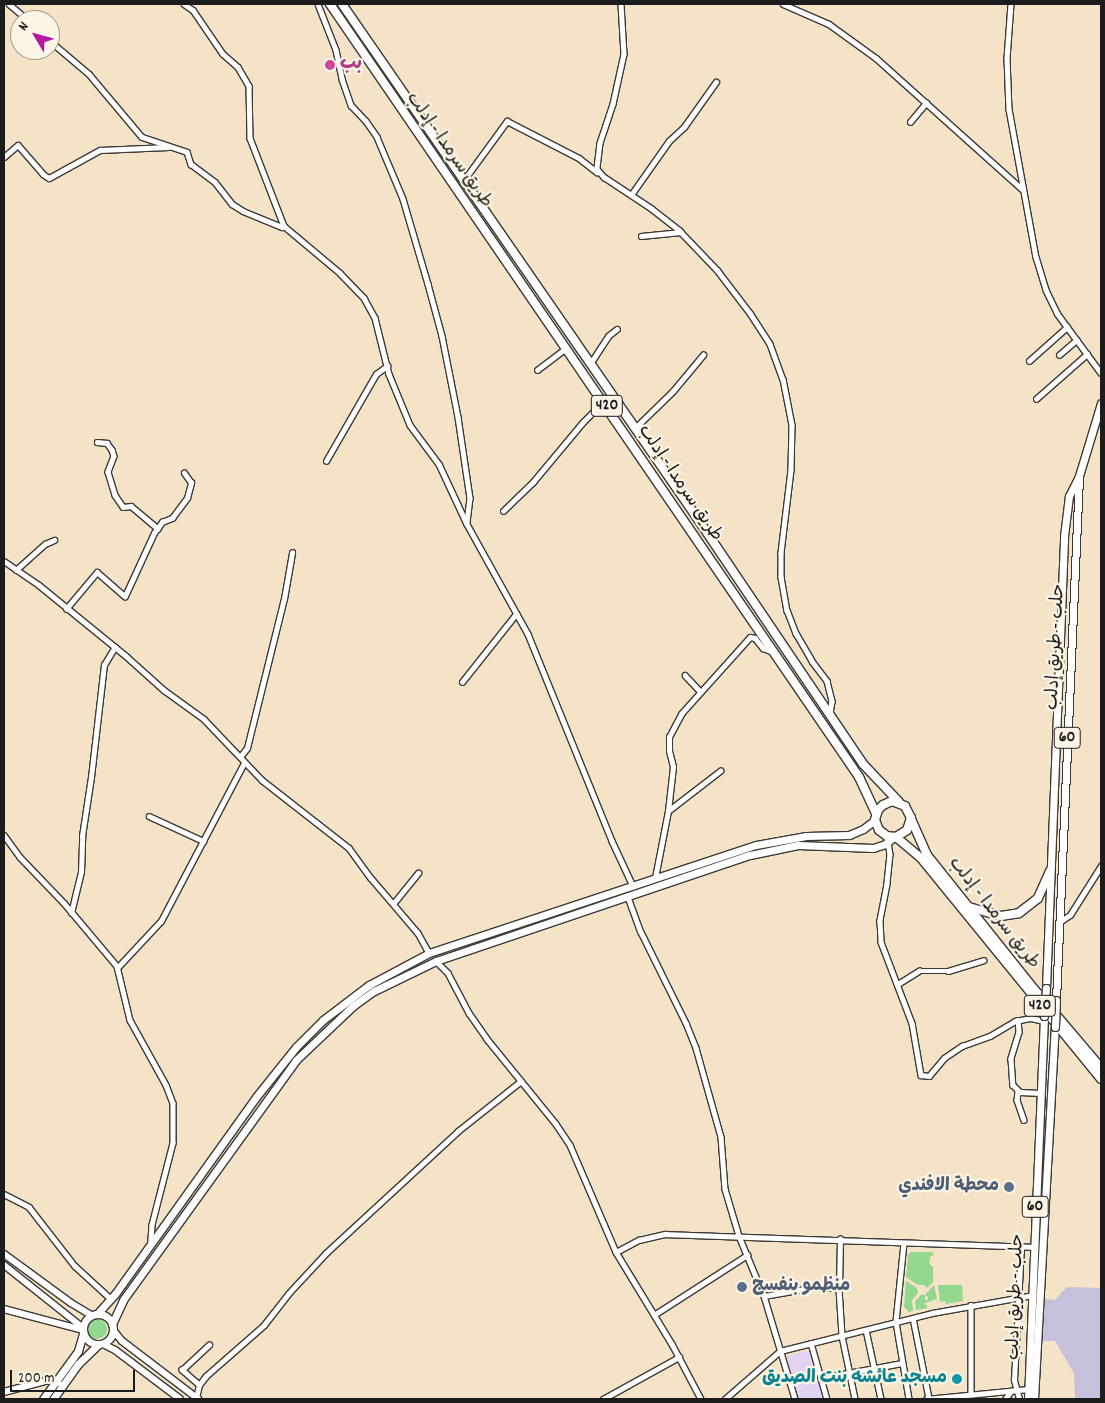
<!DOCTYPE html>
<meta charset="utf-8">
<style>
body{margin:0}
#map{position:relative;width:1105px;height:1403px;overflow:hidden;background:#f4e3c7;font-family:Dekko,"Playpen Sans Arabic",sans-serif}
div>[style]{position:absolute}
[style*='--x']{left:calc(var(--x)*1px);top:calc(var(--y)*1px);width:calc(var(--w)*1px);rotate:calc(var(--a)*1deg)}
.built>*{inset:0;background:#e3d3f2}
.industrial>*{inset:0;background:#c6c0da}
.green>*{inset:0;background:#94d78f}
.round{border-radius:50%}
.roads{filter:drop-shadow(1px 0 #3c3a36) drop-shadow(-1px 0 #3c3a36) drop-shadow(0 1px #3c3a36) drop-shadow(0 -1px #3c3a36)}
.minor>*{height:4.5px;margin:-2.25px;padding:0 2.25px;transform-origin:2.25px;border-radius:2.25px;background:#fff}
.tertiary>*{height:5.5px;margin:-2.75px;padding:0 2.75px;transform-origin:2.75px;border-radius:2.75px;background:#fff}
.secondary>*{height:6px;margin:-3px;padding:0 3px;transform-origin:3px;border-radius:3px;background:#fff}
.primary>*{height:7px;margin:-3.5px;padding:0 3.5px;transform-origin:3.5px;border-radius:3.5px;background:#fff}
.primary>.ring{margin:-3.5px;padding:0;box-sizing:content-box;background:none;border:7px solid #fff;border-radius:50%}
.trunk>*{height:8px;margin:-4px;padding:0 4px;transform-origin:4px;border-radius:4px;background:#fff}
.bridges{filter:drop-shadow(1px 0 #3c3a36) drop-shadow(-1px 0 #3c3a36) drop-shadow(0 1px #3c3a36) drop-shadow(0 -1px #3c3a36)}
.primary-bridge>*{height:7px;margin:-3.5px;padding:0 3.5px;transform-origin:3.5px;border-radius:3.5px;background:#fff}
.dots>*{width:14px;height:14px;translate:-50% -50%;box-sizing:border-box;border:2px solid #fcf5e5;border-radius:50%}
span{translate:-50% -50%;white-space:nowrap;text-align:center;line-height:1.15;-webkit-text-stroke:4.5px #fcf5e5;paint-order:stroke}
.shield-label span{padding:1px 4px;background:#fcf5e5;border:1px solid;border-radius:4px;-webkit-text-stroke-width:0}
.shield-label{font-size:16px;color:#1c1c1c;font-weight:700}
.hotel-label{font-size:18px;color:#b23c85;font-weight:700}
.left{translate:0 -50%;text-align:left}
.street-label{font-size:18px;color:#1c1c1c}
.service-label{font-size:18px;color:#4e5e75;font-weight:700}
.right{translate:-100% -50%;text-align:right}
.culture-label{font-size:18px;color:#0d838f;font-weight:700}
.frame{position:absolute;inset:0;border:5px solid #1c1c1c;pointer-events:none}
.north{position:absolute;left:10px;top:10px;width:50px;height:50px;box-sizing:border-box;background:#fcf5e5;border:1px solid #a29e95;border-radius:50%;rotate:307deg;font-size:14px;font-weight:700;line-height:20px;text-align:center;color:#1c1c1c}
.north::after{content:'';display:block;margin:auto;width:18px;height:22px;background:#b5179e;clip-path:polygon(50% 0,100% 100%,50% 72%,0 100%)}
.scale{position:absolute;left:10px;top:1370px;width:125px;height:22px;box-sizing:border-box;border:2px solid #1c1c1c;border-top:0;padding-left:6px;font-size:15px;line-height:18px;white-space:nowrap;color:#1c1c1c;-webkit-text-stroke:4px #fcf5e5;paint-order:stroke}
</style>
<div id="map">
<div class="built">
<div style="clip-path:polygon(811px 1350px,823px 1399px,798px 1399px,787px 1356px)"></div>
</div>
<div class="industrial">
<div style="clip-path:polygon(1067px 1287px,1101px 1288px,1101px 1399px,1075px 1399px,1074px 1373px,1055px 1341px,1042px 1341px,1045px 1299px,1055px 1300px)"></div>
</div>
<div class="green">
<div style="clip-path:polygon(911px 1252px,932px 1252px,934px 1255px,931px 1256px,929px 1262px,931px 1266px,933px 1266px,933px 1282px,927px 1288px,924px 1285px,918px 1285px,906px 1277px,908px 1255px)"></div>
<div style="clip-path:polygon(906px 1281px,917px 1288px,918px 1293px,912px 1300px,913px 1311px,909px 1312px,904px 1307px)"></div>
<div style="clip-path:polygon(934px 1285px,937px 1299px,923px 1304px,927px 1305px,927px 1308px,916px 1310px,915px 1301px,921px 1295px,925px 1295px,925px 1300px,928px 1300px,928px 1297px,925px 1295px)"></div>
<div style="clip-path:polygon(962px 1285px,963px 1301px,946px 1304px,945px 1301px,940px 1302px,938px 1285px)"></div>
<div class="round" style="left:87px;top:1319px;width:20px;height:20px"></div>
</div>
<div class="roads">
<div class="minor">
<div style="--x:9;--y:4;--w:25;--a:40"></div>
<div style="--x:184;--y:4;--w:11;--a:34"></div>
<div style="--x:193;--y:10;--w:53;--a:55.7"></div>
<div style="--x:223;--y:54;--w:20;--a:41"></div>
<div style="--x:238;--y:67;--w:22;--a:60"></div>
<div style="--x:249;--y:86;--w:52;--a:88.9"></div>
<div style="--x:250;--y:138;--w:94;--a:68.9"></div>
<div style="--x:284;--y:226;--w:73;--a:40"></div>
<div style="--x:340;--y:273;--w:35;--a:46"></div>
<div style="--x:364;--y:298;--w:23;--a:61"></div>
<div style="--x:375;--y:318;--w:58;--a:76"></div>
<div style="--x:389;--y:374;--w:55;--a:67.6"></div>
<div style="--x:410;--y:425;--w:49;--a:53.4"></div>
<div style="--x:439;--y:464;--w:66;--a:65"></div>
<div style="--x:467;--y:524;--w:126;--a:61"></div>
<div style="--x:528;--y:634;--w:223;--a:67.9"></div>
<div style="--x:612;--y:841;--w:50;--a:65"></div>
<div style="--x:318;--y:4;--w:49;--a:68.6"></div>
<div style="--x:336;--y:50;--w:30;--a:78"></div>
<div style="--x:342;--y:79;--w:28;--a:71"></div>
<div style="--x:351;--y:105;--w:22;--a:47"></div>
<div style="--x:366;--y:121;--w:19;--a:55"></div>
<div style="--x:377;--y:137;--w:67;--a:67.2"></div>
<div style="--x:403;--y:199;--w:89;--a:73.6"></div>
<div style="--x:428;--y:284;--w:54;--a:74.9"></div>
<div style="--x:442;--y:336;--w:83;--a:78.8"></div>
<div style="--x:458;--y:417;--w:82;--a:81.6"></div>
<div style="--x:470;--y:498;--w:25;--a:97"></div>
<div style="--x:621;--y:4;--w:50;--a:86.6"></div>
<div style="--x:624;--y:54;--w:51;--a:102.4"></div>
<div style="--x:613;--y:104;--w:41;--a:108.4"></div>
<div style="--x:600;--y:143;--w:26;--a:97"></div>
<div style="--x:597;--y:169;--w:11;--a:49"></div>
<div style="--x:604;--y:177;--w:56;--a:33.4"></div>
<div style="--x:651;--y:208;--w:36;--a:38"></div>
<div style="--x:679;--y:230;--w:57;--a:46.4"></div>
<div style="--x:718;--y:271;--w:53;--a:52.7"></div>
<div style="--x:750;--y:313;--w:37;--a:57"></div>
<div style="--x:770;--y:344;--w:37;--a:70"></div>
<div style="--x:783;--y:379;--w:47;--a:78.9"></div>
<div style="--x:792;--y:425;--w:45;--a:91.3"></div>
<div style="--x:791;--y:470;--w:84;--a:96.9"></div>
<div style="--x:781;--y:553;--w:24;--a:90"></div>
<div style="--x:781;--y:577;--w:34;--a:80"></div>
<div style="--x:787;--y:610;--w:25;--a:69"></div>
<div style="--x:796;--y:633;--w:32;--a:60"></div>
<div style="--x:812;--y:661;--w:25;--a:53"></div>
<div style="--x:827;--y:681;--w:21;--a:76"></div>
<div style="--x:832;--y:701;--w:13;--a:99"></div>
<div style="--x:783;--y:4;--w:50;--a:23.5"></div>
<div style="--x:829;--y:24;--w:58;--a:35.9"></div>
<div style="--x:876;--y:58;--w:196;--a:41.9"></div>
<div style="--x:1011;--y:4;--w:54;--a:94.2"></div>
<div style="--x:1007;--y:58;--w:51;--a:87.8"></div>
<div style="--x:1009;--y:109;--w:150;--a:79.7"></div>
<div style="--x:1036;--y:257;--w:34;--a:73"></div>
<div style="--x:1046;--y:290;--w:25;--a:64"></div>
<div style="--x:1057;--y:313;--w:74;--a:53.7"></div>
<div style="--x:50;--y:41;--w:51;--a:40.2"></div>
<div style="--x:89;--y:74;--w:82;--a:49.9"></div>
<div style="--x:142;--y:137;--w:47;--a:18.4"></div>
<div style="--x:187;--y:152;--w:13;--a:72"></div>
<div style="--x:191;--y:164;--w:30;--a:37"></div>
<div style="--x:215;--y:182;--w:28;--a:52"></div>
<div style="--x:232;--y:204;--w:13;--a:32"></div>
<div style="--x:243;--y:211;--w:42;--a:22.3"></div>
<div style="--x:282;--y:227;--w:2;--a:-27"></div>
<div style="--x:910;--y:122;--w:25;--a:-50"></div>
<div style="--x:4;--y:157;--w:18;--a:-41"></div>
<div style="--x:18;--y:145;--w:38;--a:49"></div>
<div style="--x:43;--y:174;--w:7;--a:34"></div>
<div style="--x:49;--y:178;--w:58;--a:-28.8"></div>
<div style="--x:100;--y:150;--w:68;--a:-2.5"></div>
<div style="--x:464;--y:180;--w:73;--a:-53.9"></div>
<div style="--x:507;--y:121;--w:81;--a:27.2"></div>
<div style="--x:579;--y:158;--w:23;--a:38"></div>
<div style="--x:631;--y:195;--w:66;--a:-54.9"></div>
<div style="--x:669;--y:141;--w:21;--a:-43"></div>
<div style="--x:684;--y:127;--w:55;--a:-54.6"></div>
<div style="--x:641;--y:236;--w:40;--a:-5.7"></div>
<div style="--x:1059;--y:355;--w:23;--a:-41"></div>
<div style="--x:1029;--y:361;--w:51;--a:-41.8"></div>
<div style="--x:590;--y:364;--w:33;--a:-57"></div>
<div style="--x:608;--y:336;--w:11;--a:-38"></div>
<div style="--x:537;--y:370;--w:36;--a:-37"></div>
<div style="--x:1036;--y:399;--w:68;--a:-41.4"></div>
<div style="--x:635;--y:428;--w:53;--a:-44.2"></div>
<div style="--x:673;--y:391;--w:47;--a:-50.2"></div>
<div style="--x:97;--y:442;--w:10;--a:6"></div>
<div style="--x:107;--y:443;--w:9;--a:54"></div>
<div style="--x:112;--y:450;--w:6;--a:72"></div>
<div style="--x:114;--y:456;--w:17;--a:111"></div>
<div style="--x:108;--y:472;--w:24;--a:73"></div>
<div style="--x:115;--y:495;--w:14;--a:56"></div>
<div style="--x:123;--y:507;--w:8;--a:-7"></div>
<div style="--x:131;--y:506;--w:35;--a:40"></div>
<div style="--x:326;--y:461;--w:100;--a:-60.1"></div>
<div style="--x:376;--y:374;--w:14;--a:-36"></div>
<div style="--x:503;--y:511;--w:42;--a:-44"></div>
<div style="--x:533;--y:482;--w:78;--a:-50.2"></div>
<div style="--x:583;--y:422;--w:28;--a:-45"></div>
<div style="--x:4;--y:561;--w:42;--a:34.4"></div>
<div style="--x:39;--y:585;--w:112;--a:39.2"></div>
<div style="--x:126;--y:656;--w:51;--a:41.8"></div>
<div style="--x:164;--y:690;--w:49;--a:35.9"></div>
<div style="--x:204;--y:719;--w:84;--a:46.4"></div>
<div style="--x:262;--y:780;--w:110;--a:38"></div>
<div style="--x:349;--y:848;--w:37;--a:54"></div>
<div style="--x:371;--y:878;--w:72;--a:49.5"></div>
<div style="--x:418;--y:933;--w:23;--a:61"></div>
<div style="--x:16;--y:570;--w:39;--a:-42"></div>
<div style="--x:45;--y:544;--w:10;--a:-24"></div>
<div style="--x:66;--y:609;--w:48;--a:-50"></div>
<div style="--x:97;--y:572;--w:37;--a:41"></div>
<div style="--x:125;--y:596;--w:69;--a:-65.3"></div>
<div style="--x:154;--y:533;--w:14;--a:-54"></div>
<div style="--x:162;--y:522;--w:11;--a:-22"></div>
<div style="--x:172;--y:518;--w:25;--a:-53"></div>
<div style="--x:187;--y:498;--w:16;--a:-75"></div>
<div style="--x:191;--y:483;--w:12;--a:-125"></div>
<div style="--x:685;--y:675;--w:22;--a:47"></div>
<div style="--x:462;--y:682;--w:87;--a:-51.5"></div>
<div style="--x:240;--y:757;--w:11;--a:-52"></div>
<div style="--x:247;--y:748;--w:154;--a:-76.1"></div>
<div style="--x:284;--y:599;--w:47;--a:-80.1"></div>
<div style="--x:668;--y:811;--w:44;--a:-83.5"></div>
<div style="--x:673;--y:767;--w:16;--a:-104"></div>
<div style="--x:669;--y:751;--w:14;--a:-90"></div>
<div style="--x:669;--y:737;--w:26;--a:-62"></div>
<div style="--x:681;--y:714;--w:103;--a:-48.1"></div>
<div style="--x:750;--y:637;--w:5;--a:11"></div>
<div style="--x:755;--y:638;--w:13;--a:51"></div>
<div style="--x:763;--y:648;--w:9;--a:21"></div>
<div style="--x:149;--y:816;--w:60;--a:24.8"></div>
<div style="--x:4;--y:835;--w:27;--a:54"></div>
<div style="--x:20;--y:857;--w:64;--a:46.3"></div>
<div style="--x:64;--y:903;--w:82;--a:49.9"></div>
<div style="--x:117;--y:966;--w:56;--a:76.5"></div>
<div style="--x:130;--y:1020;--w:74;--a:61"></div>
<div style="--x:166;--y:1085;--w:19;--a:69"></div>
<div style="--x:173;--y:1103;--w:40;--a:90"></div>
<div style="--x:173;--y:1143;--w:85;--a:104.4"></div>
<div style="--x:152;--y:1225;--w:16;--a:94"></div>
<div style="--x:888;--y:842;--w:12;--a:81"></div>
<div style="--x:890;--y:854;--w:30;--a:96"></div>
<div style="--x:887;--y:884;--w:38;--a:101"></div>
<div style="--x:880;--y:921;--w:21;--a:87"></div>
<div style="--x:881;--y:942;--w:87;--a:69.1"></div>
<div style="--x:912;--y:1023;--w:53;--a:80.2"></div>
<div style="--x:921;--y:1075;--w:8;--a:7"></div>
<div style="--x:929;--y:1076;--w:23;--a:-50"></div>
<div style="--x:944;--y:1058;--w:22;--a:-34"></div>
<div style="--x:962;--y:1046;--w:30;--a:-20"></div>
<div style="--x:990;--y:1036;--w:29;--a:-31"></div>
<div style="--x:1015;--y:1021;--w:16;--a:-11"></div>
<div style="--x:1031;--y:1018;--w:13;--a:13"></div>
<div style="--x:655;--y:878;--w:68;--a:-79"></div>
<div style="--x:668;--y:811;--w:66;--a:-37.6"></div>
<div style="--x:628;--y:897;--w:37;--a:70"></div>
<div style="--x:641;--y:932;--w:102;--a:63.7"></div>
<div style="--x:686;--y:1023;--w:27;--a:68"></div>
<div style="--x:696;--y:1048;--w:92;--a:74.3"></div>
<div style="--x:721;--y:1137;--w:52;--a:85.6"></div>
<div style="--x:725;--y:1189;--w:49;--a:73.4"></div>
<div style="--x:739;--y:1236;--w:65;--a:67.4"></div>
<div style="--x:764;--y:1296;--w:108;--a:73.2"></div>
<div style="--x:393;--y:904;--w:40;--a:-51"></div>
<div style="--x:71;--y:913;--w:42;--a:-76.3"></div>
<div style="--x:81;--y:872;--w:36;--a:-88"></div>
<div style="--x:82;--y:836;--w:60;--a:-81.3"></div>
<div style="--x:91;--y:777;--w:113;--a:-83.4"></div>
<div style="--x:104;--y:665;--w:21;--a:-59"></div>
<div style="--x:1061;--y:921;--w:11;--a:-34"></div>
<div style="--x:1070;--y:915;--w:58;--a:-57.7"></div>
<div style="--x:436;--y:961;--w:17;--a:45"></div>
<div style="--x:448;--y:973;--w:45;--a:62.3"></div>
<div style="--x:469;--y:1013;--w:32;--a:55"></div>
<div style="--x:487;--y:1039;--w:109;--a:50.9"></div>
<div style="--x:556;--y:1124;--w:25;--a:56"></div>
<div style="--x:570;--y:1145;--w:116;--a:66.7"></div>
<div style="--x:616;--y:1252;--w:108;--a:58.7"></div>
<div style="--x:672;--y:1344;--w:62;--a:62.2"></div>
<div style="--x:117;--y:968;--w:64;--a:-46.9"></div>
<div style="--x:161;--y:921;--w:178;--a:-62.3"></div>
<div style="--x:898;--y:984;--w:25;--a:-32"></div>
<div style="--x:919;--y:971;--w:29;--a:0"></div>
<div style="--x:948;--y:971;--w:37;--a:-17"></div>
<div style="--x:1018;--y:1020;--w:12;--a:85"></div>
<div style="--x:1019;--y:1032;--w:28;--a:107"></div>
<div style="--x:1011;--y:1059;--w:26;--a:86"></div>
<div style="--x:1013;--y:1085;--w:10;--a:45"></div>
<div style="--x:1020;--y:1092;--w:20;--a:3"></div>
<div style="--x:1018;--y:1091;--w:9;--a:96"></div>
<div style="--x:1017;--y:1100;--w:21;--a:71"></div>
<div style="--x:4;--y:1194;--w:28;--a:27"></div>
<div style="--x:29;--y:1207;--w:75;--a:52.1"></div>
<div style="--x:75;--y:1266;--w:49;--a:42.5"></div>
<div style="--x:904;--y:1243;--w:79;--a:95.8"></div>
<div style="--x:896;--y:1322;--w:78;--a:80.4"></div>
<div style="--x:616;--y:1252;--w:26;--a:-28"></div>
<div style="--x:639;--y:1240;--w:27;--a:-13"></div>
<div style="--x:665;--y:1234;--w:369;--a:2"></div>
<div style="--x:839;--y:1289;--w:50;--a:-88.9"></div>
<div style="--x:764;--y:1296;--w:41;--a:-9.9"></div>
<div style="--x:804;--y:1289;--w:35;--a:0"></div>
<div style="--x:839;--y:1289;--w:47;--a:86.3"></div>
<div style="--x:842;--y:1336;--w:64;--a:78.3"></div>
<div style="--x:971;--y:1305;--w:88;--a:90"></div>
<div style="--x:654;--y:1315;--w:111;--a:-32.8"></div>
<div style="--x:913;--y:1318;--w:82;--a:78.7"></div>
<div style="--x:866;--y:1330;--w:71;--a:77.7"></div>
<div style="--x:811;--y:1343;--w:58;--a:74.1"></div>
<div style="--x:821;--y:1378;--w:82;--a:-10.5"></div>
<div style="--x:199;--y:1385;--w:23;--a:-139"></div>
<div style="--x:182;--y:1370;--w:37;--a:-43"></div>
<div style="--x:196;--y:1398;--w:13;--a:-77"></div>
<div style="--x:199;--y:1385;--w:11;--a:-52"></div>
<div style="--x:206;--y:1376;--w:77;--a:-41.3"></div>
<div style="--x:264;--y:1325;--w:39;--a:-52"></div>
<div style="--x:288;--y:1294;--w:56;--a:-47.2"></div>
<div style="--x:326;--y:1253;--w:180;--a:-42.7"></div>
<div style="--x:458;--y:1131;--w:80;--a:-38.4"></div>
<div style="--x:603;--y:1399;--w:87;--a:-28.9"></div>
<div style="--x:725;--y:1399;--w:73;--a:-41.1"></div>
<div style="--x:780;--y:1351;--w:157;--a:-14"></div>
<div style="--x:932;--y:1313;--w:103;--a:-10.1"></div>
<div style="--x:926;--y:1399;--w:103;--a:-5.5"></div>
<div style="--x:1005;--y:1399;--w:10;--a:-53"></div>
<div style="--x:1019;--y:1399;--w:20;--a:-105"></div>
<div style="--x:1014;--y:1380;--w:133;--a:-87"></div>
</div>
<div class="tertiary">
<div style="--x:4;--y:1309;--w:82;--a:14.9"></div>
<div style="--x:4;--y:1392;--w:47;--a:-14.9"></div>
<div style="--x:49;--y:1380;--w:10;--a:17"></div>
</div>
<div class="secondary">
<div style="--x:4;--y:1254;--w:83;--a:36.2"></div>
<div style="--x:71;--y:1303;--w:23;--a:31"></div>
<div style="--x:4;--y:1265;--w:100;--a:38.5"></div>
<div style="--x:113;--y:1330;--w:14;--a:51"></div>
<div style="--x:122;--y:1341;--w:96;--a:37.3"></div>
<div style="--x:103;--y:1344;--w:13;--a:27"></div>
<div style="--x:115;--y:1350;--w:81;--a:37"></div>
</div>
<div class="primary">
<div style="--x:1046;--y:988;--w:452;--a:-87.7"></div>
<div style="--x:1064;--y:536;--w:40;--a:-82.9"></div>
<div style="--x:1069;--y:496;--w:22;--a:-63"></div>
<div style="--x:1079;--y:476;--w:76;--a:-73.2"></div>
<div style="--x:1056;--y:1000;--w:524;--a:-87.48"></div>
<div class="ring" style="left:83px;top:1314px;width:23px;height:23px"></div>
<div style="--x:97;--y:1314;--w:27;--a:-48"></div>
<div style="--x:115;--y:1294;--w:242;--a:-54.4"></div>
<div style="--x:256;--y:1097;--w:64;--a:-51.3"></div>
<div style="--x:296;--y:1047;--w:38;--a:-45"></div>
<div style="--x:323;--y:1020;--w:58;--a:-37.3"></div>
<div style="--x:369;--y:985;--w:68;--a:-28.1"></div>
<div style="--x:429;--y:953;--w:344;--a:-18.3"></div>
<div style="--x:756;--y:845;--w:51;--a:-10.2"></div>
<div style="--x:806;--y:836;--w:43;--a:-1.3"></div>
<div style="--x:849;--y:835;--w:15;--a:-23"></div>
<div style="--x:863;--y:829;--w:15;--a:-37"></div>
<div style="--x:112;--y:1324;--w:26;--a:-65"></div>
<div style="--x:123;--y:1300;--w:296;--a:-54.2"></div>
<div style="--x:296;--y:1060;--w:79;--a:-43.5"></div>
<div style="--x:353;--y:1006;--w:26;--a:-36"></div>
<div style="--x:374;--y:991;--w:69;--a:-25.8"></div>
<div style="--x:436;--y:961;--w:331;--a:-18.7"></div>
<div style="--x:750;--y:855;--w:49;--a:-11.8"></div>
<div style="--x:798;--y:845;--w:75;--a:2.3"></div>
<div style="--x:873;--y:848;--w:13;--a:-18"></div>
<div style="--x:885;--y:844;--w:11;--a:-38"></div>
<div style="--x:43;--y:1399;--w:59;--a:-53.9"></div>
<div style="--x:78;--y:1351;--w:19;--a:-74"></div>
<div style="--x:53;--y:1399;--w:43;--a:-54.5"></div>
<div style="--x:78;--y:1364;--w:28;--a:-44"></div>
<div style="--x:1028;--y:1399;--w:383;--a:-87.6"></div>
<div style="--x:1034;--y:1399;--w:373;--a:-86.8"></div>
</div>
<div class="trunk">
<div style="--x:330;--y:4;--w:937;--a:55.61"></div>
<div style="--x:859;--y:777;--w:40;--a:65"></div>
<div style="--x:342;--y:4;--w:610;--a:55.35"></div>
<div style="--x:689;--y:506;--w:311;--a:56"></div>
<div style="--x:863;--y:764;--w:52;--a:46.5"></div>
<div style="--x:911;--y:819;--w:39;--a:66"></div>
<div style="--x:927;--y:855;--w:164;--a:51.4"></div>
<div style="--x:1029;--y:983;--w:111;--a:49.7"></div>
<div style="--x:896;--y:837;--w:13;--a:-32"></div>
<div style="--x:907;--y:830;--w:13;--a:-72"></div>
<div style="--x:911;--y:818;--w:13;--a:-117"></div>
<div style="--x:905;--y:806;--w:14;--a:-159"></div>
<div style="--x:892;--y:801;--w:10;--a:156"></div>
<div style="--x:883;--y:805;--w:7;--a:135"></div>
<div style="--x:878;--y:810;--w:10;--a:107"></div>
<div style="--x:875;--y:820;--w:11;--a:68"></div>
<div style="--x:879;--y:830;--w:10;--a:37"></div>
<div style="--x:887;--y:836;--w:9;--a:6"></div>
<div style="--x:896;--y:837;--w:33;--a:40"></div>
<div style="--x:921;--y:858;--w:285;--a:50.8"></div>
<div style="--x:969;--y:907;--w:33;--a:16"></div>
<div style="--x:1001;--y:916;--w:18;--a:-9"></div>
<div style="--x:1019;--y:913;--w:24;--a:-38"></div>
<div style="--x:1038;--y:898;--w:30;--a:-66"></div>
</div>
</div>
<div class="bridges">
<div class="primary-bridge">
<div style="--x:1044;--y:1016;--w:28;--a:-86"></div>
<div style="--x:1055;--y:1027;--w:27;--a:-88"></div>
</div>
</div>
<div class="dots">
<div style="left:330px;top:65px;background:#d1479c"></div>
<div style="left:1009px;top:1187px;background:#5c6f8a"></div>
<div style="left:742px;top:1287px;background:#5c6f8a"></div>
<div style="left:957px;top:1379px;background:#0f9aa8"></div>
</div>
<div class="shield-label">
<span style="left:607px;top:406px">420</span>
<span style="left:1067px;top:738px">60</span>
<span style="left:1040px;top:1006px">420</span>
<span style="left:1035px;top:1207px">60</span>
</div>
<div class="hotel-label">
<span class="left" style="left:340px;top:65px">بب</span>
</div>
<div class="street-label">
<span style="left:448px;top:151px;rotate:55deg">طريق سرمدا - إدلب</span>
<span style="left:679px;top:484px;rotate:56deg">طريق سرمدا - إدلب</span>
<span style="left:1057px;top:647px;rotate:-87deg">حلب - طريق إدلب</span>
<span style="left:993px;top:914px;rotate:52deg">طريق سرمدا - إدلب</span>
<span style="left:1017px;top:1297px;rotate:-88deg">حلب - طريق إدلب</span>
</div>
<div class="service-label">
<span class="right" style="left:999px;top:1187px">محطة الافندي</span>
<span class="left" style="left:752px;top:1287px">منظمو بنفسج</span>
</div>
<div class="culture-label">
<span class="right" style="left:947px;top:1379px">مسجد عائشه بنت الصديق</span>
</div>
<div class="frame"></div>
<div class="north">N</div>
<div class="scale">200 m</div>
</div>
